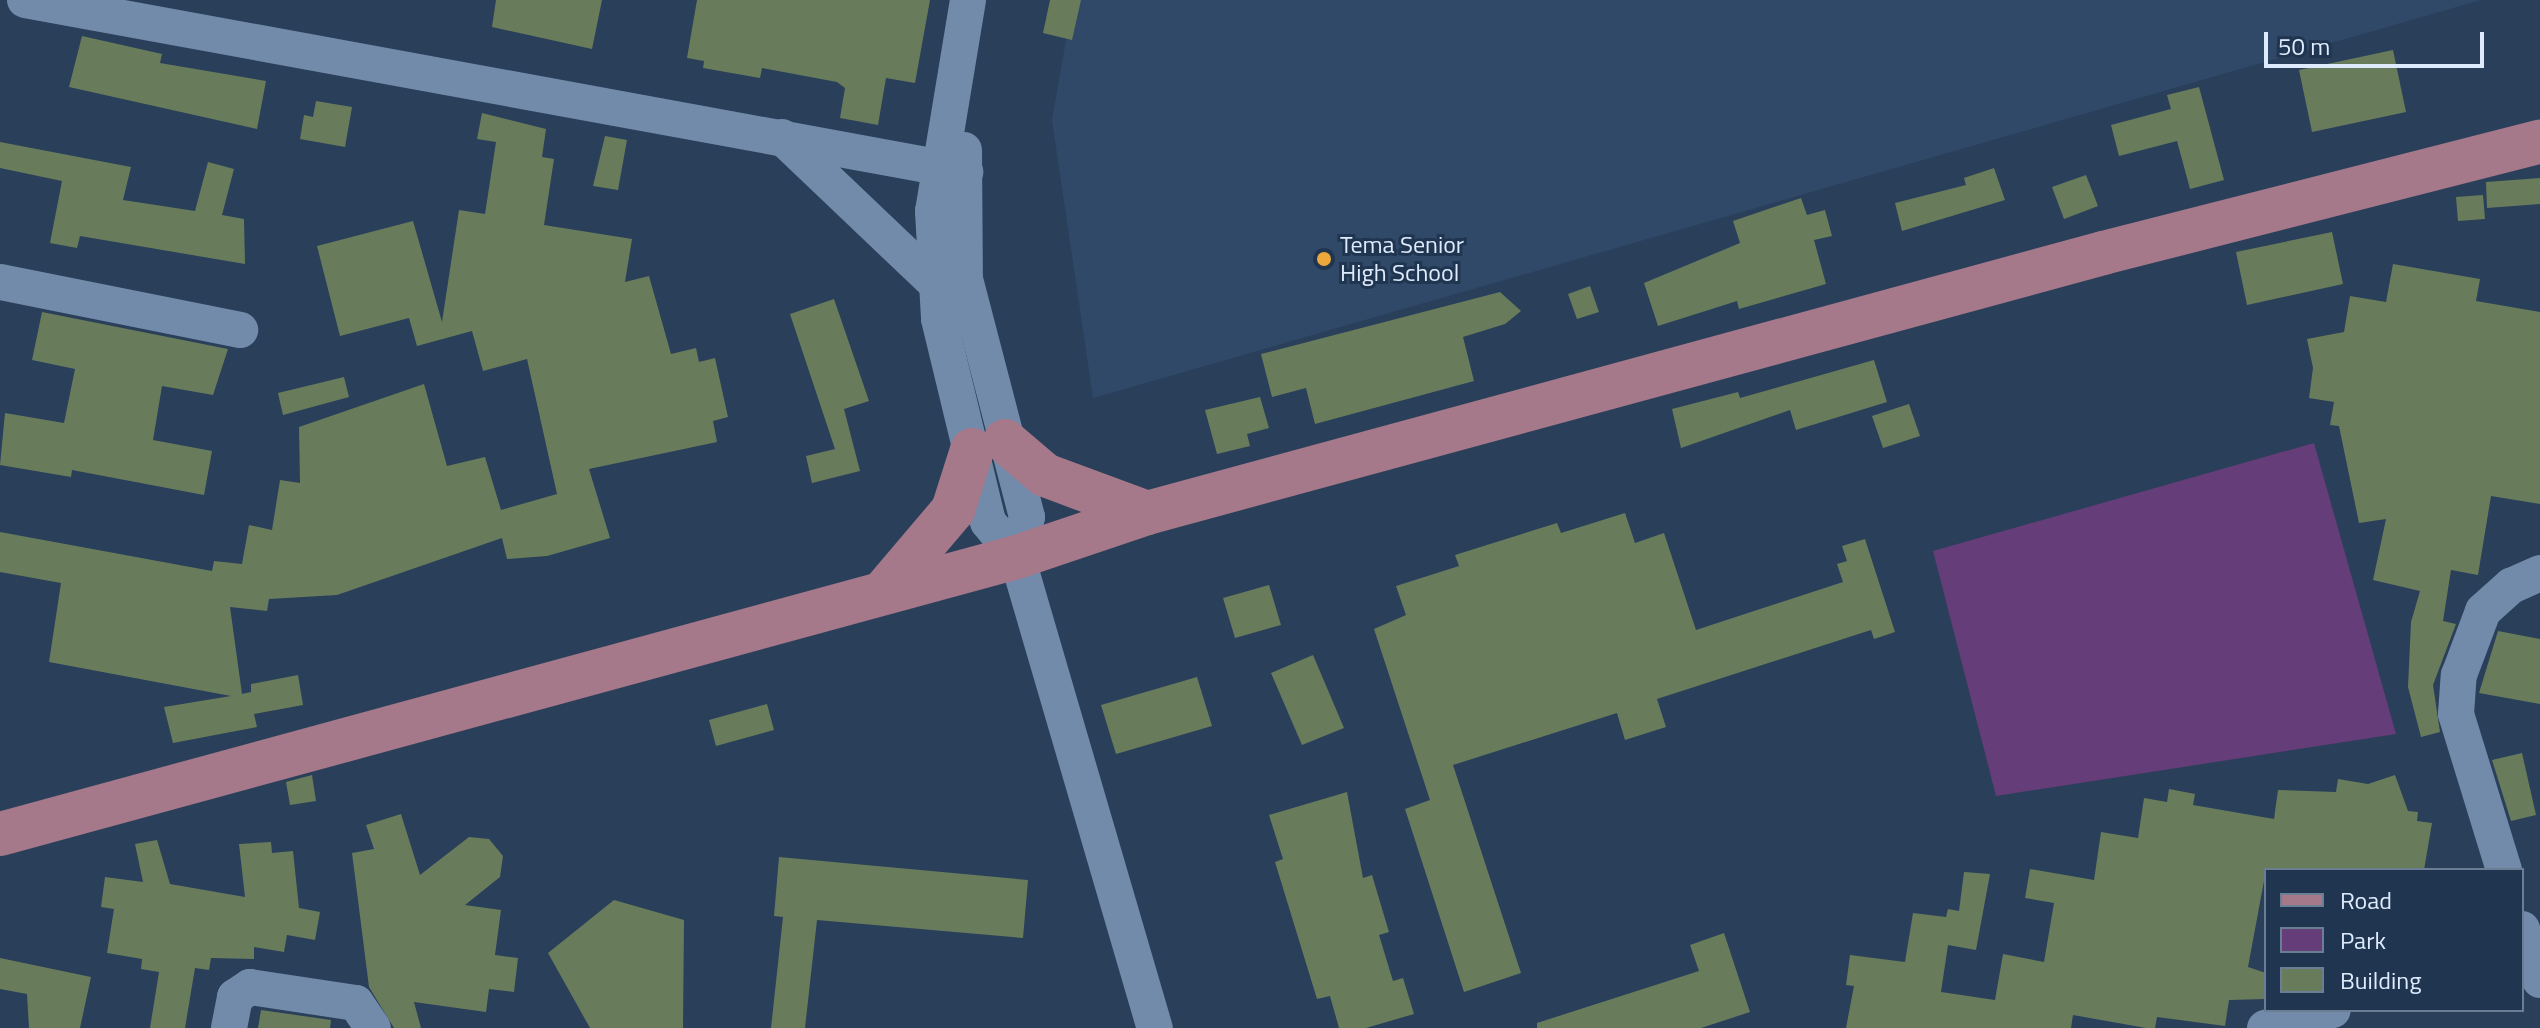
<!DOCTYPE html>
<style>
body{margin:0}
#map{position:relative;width:2540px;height:1028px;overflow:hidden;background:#2a3f5a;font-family:"Titillium Web",sans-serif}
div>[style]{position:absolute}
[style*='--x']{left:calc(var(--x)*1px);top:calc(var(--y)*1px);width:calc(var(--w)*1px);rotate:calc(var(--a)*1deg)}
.built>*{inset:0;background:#304969}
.green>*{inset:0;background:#653d78}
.building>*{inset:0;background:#687c5c}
.minor>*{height:36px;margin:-18px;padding:0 18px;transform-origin:18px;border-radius:18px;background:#738baa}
.major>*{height:44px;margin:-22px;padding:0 22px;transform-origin:22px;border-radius:22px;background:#a5788a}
.dots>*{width:22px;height:22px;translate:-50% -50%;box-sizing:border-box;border:4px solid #20354f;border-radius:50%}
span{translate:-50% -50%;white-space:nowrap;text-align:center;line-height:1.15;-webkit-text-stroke:6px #20354f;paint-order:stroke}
.poi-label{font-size:24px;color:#deebfc}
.left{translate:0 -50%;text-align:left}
.legend{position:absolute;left:2264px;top:868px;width:260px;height:144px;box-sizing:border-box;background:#20354f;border:2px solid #6c7e94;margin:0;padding:10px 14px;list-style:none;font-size:24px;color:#deebfc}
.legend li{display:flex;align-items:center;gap:16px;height:40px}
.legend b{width:40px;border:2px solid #6c7e94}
.scale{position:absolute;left:2264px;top:32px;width:220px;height:36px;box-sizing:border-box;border:4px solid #deebfc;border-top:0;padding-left:10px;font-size:24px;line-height:28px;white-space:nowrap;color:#deebfc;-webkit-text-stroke:6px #20354f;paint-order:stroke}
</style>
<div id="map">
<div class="built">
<div style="clip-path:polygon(1073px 0,2481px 0,1093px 398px,1052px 120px)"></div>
</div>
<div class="green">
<div style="clip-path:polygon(2314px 443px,2396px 734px,1996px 796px,1933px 551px)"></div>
</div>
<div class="building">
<div style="clip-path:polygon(496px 0,602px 0,592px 49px,492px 27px)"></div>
<div style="clip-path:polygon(697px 0,930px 0,915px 83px,886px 78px,878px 125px,840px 118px,845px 88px,837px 82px,762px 68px,760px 78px,703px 68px,704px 61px,687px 58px)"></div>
<div style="clip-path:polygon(1050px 0,1081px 0,1072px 40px,1043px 33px)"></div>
<div style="clip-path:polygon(82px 36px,162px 54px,160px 63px,266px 81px,257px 129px,69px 87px)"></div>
<div style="clip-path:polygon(2393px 50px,2406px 112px,2312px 132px,2299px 70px)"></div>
<div style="clip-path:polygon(2199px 87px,2224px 180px,2190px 189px,2177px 141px,2119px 156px,2111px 125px,2171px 109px,2167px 95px)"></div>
<div style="clip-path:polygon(316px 101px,352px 107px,345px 147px,300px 139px,304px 115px,313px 117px)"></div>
<div style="clip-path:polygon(482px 113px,546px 129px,542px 157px,554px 159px,544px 225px,632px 239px,625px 282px,649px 276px,671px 354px,696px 348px,699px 362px,715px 358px,728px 417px,713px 421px,717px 442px,589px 469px,610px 538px,547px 556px,507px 559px,502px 538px,337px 595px,269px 599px,267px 611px,230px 607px,242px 694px,251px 692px,251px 684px,298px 675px,303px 705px,254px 714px,257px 727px,173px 743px,164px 707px,231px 696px,49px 662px,61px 583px,0 572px,0 532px,212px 571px,214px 561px,242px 564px,249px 525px,272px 530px,280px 480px,300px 483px,299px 427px,424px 384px,447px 466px,485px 457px,501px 510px,557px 494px,527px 359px,483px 371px,472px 331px,417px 346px,409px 318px,340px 336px,317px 246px,413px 221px,442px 322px,459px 210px,485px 214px,496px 142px,477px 139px)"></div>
<div style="clip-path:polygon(605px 136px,627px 140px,618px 190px,593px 186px)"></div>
<div style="clip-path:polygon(0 142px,131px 167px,123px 200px,195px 211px,208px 162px,234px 169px,222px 215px,244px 219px,245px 264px,80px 236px,77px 248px,50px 243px,62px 181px,0 168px)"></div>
<div style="clip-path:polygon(1994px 168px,2005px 200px,1902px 231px,1895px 203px,1966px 185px,1964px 178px)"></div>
<div style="clip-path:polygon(2086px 175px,2098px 206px,2064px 219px,2052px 187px)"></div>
<div style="clip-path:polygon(2540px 178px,2540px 204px,2487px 208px,2486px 182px)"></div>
<div style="clip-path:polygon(2483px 195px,2485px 219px,2458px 221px,2456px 197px)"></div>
<div style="clip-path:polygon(1801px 198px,1807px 215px,1825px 210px,1832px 236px,1814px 240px,1826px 284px,1739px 309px,1737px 301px,1658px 326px,1644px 283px,1740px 243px,1733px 221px)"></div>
<div style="clip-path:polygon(2332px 232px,2343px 284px,2247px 305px,2236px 252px)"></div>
<div style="clip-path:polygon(2393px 264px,2480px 279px,2476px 301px,2540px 312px,2540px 504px,2491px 496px,2478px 575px,2451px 570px,2443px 621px,2456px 624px,2433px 685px,2440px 732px,2421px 737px,2408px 687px,2411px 622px,2420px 591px,2373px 580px,2386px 519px,2359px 523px,2339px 426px,2330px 425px,2334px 402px,2309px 398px,2313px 368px,2307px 339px,2344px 332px,2350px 296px,2386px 302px)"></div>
<div style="clip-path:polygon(1590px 286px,1599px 312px,1577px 319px,1568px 294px)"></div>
<div style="clip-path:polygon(1500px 292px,1521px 311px,1505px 324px,1463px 337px,1474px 381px,1315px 424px,1306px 388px,1272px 397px,1261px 354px)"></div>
<div style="clip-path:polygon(834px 299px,869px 401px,844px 409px,860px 471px,812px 483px,806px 456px,835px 449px,790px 314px)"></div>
<div style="clip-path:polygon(42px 312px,228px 349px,213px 395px,162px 386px,153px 440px,212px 451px,204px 495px,72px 470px,71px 477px,0 465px,5px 413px,64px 423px,75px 369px,32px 360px)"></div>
<div style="clip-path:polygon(1874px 360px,1887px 402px,1796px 430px,1790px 410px,1681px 448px,1672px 409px,1738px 392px,1740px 398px)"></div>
<div style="clip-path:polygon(344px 377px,349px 397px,283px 415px,278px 393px)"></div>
<div style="clip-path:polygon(1260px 397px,1269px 428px,1247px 434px,1250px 446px,1217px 454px,1205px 410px)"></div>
<div style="clip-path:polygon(1909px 404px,1920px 436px,1883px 448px,1872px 416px)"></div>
<div style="clip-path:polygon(1625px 513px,1635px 543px,1664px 533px,1696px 630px,1843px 582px,1837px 564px,1847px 561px,1842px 546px,1865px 539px,1895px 632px,1874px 639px,1871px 630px,1657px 699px,1666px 727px,1625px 740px,1617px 713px,1453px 765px,1521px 973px,1464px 992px,1405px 809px,1430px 800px,1374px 629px,1406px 615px,1396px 586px,1459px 566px,1455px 555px,1557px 523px,1561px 533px)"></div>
<div style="clip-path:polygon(1269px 585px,1281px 625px,1235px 638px,1223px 598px)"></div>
<div style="clip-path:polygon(2498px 631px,2540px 639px,2540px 704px,2479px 693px)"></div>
<div style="clip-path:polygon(1313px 655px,1344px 728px,1302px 745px,1271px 673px)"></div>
<div style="clip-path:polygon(1197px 677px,1212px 726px,1116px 754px,1101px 705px)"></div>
<div style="clip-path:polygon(767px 704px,774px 730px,716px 746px,709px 720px)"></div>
<div style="clip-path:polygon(2522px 753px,2536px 815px,2511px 821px,2492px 760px)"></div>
<div style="clip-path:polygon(312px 775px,316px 801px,290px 805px,286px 782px)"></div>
<div style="clip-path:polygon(2395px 775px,2408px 811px,2418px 812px,2417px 821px,2432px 823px,2424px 870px,2266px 870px,2248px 967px,2266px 973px,2266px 999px,2229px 1000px,2225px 1026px,2157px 1017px,2155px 1028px,2146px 1028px,2073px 1015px,2071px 1028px,1846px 1028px,1854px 986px,1846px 985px,1850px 955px,1905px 962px,1913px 913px,1946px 917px,1948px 909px,1959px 911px,1964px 872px,1990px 874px,1976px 950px,1948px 945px,1941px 992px,1995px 1000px,2003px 954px,2044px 962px,2054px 903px,2025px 898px,2030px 869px,2094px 880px,2101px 832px,2138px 838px,2144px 798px,2167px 802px,2169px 789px,2195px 794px,2193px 805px,2274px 819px,2278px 790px,2336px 792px,2338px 779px,2368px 784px)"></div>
<div style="clip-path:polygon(1347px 792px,1363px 878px,1372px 875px,1389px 932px,1379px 935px,1393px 981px,1403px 978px,1414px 1014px,1366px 1028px,1339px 1028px,1330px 996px,1317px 999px,1275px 862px,1283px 859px,1269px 815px)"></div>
<div style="clip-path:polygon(401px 814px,420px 875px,469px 837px,489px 839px,503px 856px,500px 877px,465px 905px,501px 910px,495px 955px,518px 958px,514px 992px,489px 989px,486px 1012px,414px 1002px,421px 1028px,394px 1028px,369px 987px,352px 853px,374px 849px,366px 825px)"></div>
<div style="clip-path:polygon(157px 840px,170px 884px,245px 897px,239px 844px,271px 842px,272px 853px,293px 851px,299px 908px,320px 912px,315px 940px,287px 935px,284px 952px,254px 947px,254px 959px,211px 958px,209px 970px,195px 968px,185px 1028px,150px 1028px,159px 972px,141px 969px,142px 959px,107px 953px,114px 909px,101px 907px,105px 877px,143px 882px,135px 844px)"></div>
<div style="clip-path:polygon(779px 857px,1028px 880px,1023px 938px,817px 920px,805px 1028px,771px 1028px,783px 917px,774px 916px)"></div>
<div style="clip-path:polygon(614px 900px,684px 920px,683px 1028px,590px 1028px,548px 953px)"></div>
<div style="clip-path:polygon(1724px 933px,1750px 1012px,1701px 1028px,1537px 1028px,1537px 1023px,1699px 971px,1690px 945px)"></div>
<div style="clip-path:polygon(0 958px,91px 977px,80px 1028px,29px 1028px,27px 994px,0 989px)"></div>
<div style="clip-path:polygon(261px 1010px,331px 1020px,330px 1028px,258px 1028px)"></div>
</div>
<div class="minor">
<div style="--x:25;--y:0;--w:956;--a:10.37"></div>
<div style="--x:968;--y:0;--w:214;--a:99.4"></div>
<div style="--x:933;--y:211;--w:108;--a:86.8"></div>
<div style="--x:939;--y:319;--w:209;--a:76.4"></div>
<div style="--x:988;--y:522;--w:45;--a:50.4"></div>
<div style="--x:1017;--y:557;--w:491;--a:73.7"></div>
<div style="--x:782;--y:137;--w:210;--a:43.6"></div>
<div style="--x:964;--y:150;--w:129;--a:89.6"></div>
<div style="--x:965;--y:279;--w:246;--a:75.4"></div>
<div style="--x:1027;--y:517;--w:41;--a:104"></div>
<div style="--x:0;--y:282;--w:245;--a:11.3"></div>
<div style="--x:2504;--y:870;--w:163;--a:-107.1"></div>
<div style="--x:2456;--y:714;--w:39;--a:-86"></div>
<div style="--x:2459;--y:675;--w:68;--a:-69.4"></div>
<div style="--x:2483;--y:611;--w:38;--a:-42"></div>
<div style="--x:2511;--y:586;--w:32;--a:-24"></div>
<div style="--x:2522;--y:929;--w:54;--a:70.6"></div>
<div style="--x:229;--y:1028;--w:32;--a:-79"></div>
<div style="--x:235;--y:997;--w:18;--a:-34"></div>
<div style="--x:250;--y:987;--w:107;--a:8.6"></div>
<div style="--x:356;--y:1003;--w:30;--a:56"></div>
<div style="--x:2265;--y:1028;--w:70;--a:-14.8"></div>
</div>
<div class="major">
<div style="--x:1005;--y:441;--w:52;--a:40.4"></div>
<div style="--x:1045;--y:475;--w:109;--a:20.4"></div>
<div style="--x:886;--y:589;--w:104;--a:-49.7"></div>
<div style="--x:953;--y:510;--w:63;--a:-72.4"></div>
<div style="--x:0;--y:834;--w:1054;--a:-15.24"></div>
<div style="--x:1017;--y:557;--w:137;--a:-18.7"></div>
<div style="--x:1147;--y:513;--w:991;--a:-15.21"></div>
<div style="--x:2103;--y:253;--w:451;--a:-14.3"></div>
</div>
<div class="dots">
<div style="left:1324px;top:259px;background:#eda83b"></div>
</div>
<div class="poi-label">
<span class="left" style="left:1340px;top:259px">Tema Senior<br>High School</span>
</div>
<ul class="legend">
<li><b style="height:10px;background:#a5788a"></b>Road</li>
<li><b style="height:22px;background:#653d78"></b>Park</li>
<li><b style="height:22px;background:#687c5c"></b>Building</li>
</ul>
<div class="scale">50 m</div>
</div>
